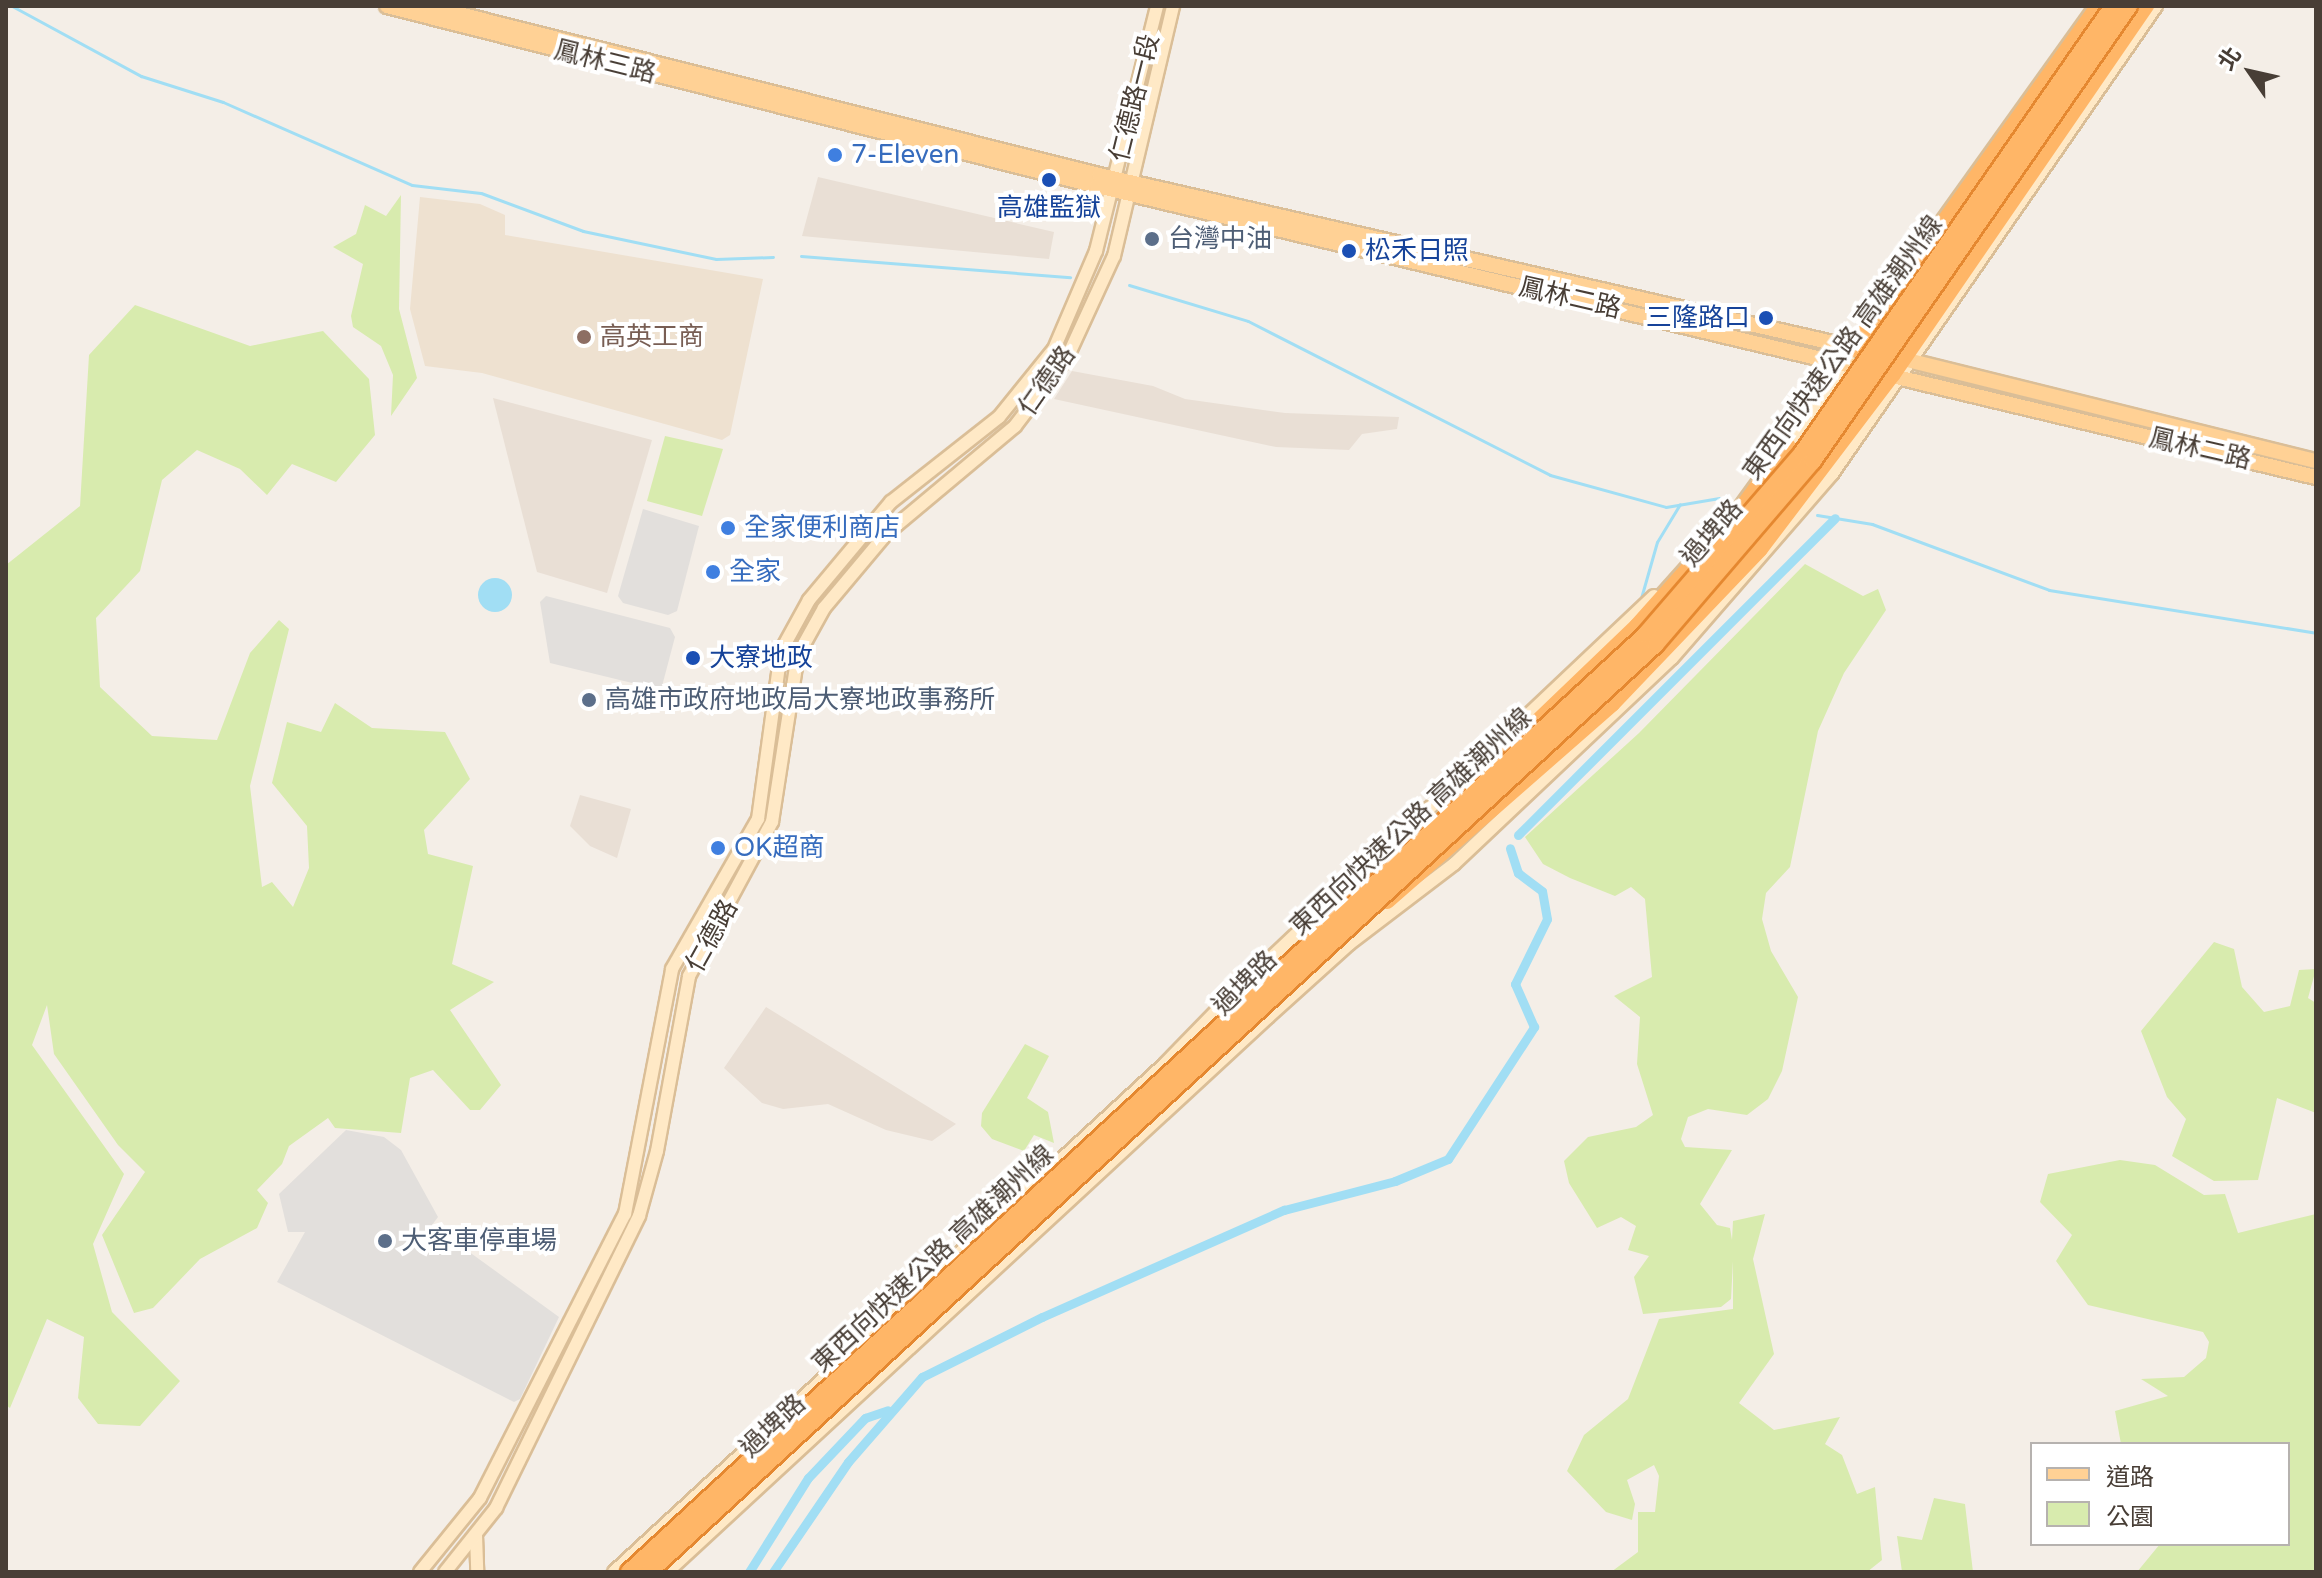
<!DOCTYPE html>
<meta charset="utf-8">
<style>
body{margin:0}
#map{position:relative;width:2322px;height:1578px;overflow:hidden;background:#f4eee7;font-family:"Varela Round","Noto Sans TC",sans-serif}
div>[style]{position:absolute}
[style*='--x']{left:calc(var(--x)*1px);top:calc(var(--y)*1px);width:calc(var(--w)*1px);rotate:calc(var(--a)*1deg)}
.residential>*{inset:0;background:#e9dfd5}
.education>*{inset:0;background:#eee1d0}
.green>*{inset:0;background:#d8ebae}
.parking>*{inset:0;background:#e2dfdc}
.water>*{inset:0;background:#a1def4}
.round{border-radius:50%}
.stream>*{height:3px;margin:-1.5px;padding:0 1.5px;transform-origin:1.5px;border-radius:1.5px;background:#a1def4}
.canal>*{height:9px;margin:-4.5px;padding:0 4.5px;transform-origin:4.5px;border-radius:4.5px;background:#a1def4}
.roads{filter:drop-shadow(2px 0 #dabe97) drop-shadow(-2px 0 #dabe97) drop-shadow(0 2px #dabe97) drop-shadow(0 -2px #dabe97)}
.secondary>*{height:12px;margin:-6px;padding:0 6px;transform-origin:6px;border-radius:6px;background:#ffe9c6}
.primary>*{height:14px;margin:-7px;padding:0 7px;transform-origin:7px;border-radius:7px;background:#ffd195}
.highway>*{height:16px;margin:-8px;padding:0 8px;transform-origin:8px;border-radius:8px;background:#ffb667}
.bridges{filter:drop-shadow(2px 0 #e58830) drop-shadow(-2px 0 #e58830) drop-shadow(0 2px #e58830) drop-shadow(0 -2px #e58830)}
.highway-bridge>*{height:16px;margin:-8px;padding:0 8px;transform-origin:8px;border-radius:8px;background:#ffb667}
.dots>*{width:22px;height:22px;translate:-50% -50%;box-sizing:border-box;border:4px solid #fff;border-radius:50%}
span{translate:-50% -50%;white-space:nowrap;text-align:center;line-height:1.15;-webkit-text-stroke:8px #fff;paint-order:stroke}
.street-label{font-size:26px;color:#483e36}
.shop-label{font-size:26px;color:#366cbe}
.left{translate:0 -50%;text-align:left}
.transit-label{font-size:26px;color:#164399}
.right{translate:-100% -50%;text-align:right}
.service-label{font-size:26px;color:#4e5e75}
.education-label{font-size:26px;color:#785e54}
.frame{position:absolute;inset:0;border:8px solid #483e36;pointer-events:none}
.legend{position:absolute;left:2030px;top:1442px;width:260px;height:104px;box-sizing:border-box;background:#fff;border:2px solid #b6b2af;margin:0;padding:10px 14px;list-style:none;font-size:24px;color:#483e36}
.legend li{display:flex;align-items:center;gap:16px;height:40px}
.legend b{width:40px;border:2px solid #b6b2af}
.north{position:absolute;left:2210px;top:32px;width:80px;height:80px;-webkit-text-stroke:6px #fff;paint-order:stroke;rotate:304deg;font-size:22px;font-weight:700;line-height:32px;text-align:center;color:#483e36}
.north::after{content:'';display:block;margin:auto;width:28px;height:36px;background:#483e36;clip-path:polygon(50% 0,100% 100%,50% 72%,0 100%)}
</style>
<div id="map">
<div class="residential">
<div style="clip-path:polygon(818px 177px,1054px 232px,1049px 259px,802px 236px)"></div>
<div style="clip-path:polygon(1072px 371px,1153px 386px,1185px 399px,1285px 413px,1399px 417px,1397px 429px,1362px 434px,1349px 450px,1276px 447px,1054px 399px)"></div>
<div style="clip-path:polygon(493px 398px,652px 440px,607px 593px,537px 572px)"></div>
<div style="clip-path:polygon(580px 795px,631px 809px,617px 858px,590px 846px,570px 826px)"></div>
<div style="clip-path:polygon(766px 1007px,956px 1124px,932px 1141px,886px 1130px,828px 1104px,783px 1109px,762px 1103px,724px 1068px)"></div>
</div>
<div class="education">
<div style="clip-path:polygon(420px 197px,480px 204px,505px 215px,505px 235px,763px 279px,730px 435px,722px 440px,482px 373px,425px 366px,410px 309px)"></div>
</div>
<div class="green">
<div style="clip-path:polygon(401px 195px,399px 309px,417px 378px,391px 416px,393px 375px,381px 346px,353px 327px,351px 316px,363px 264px,333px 247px,356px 234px,365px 205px,386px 216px)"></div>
<div style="clip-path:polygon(135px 305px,250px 346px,323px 331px,369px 379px,375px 435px,336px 482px,292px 464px,267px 495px,240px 469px,197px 450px,162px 480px,140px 571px,96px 618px,100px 687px,152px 736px,217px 740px,250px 653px,279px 620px,289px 629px,250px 786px,262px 887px,272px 882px,293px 907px,309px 868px,307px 826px,272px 783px,287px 722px,321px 732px,335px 703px,372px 728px,445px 732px,470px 779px,424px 830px,428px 854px,473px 866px,452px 964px,494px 982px,450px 1010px,501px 1085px,480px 1110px,470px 1110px,433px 1070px,410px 1078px,401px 1133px,335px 1128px,328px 1118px,289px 1146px,282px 1164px,257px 1190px,268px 1203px,257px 1228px,200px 1259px,153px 1308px,134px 1313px,102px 1235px,145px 1172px,118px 1145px,54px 1054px,47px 1005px,32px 1045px,124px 1174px,93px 1244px,112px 1312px,180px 1381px,140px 1426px,98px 1424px,78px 1398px,84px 1337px,47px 1319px,10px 1408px,6px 1405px,6px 565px,80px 506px,89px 355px)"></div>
<div style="clip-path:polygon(665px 436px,723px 449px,702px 516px,647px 501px)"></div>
<div style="clip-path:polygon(1805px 564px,1863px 596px,1878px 589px,1886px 610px,1844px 673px,1818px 731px,1790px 867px,1766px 893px,1762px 919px,1771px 951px,1798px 997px,1782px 1071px,1768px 1099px,1747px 1115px,1708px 1109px,1688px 1117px,1681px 1139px,1685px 1147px,1732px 1150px,1700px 1204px,1717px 1225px,1730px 1228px,1732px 1240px,1733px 1221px,1765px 1214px,1753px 1259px,1774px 1354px,1739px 1403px,1774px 1430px,1840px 1417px,1825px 1444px,1842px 1455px,1857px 1494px,1875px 1487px,1882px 1560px,1867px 1572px,1611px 1572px,1638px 1552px,1638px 1512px,1655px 1512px,1659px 1476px,1654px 1465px,1627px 1480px,1635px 1504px,1632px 1520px,1606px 1512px,1567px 1471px,1584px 1435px,1628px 1399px,1659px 1319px,1733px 1309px,1733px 1261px,1731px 1299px,1721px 1307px,1643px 1314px,1634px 1277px,1649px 1256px,1628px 1250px,1636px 1226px,1621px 1217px,1597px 1228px,1569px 1183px,1564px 1161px,1588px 1137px,1636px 1127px,1653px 1115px,1637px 1064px,1640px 1017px,1614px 996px,1652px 977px,1645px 899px,1631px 887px,1615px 896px,1570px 878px,1543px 864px,1525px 837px,1639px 733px)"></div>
<div style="clip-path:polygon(2214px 942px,2234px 949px,2242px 987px,2264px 1012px,2290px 1006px,2299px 970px,2316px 969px,2308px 998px,2316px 1003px,2316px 1113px,2277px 1098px,2258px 1180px,2214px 1181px,2172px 1156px,2186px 1119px,2167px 1097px,2141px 1031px)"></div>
<div style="clip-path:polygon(1025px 1044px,1049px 1056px,1027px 1098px,1048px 1112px,1054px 1143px,1034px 1135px,1024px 1151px,992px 1139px,981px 1126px,982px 1113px)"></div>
<div style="clip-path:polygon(2120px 1160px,2155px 1165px,2204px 1195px,2225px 1194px,2238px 1233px,2316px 1214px,2316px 1572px,2137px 1572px,2160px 1544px,2288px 1544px,2288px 1444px,2121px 1444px,2115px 1411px,2168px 1396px,2141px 1379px,2184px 1377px,2206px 1358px,2209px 1342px,2203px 1332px,2088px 1305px,2056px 1261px,2072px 1235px,2040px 1202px,2048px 1174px)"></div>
<div style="clip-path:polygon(1934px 1498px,1965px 1504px,1973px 1572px,1902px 1572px,1897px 1536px,1922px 1540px)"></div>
</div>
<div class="parking">
<div style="clip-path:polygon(643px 509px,699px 526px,677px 611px,668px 615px,623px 603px,618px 596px)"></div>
<div style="clip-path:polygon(546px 596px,670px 628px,675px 637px,661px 690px,550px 663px,540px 602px)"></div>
<div style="clip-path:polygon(346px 1130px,384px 1137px,401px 1150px,438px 1217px,432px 1225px,559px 1317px,520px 1399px,514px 1402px,277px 1282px,305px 1232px,288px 1232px,279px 1194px)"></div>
</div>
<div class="water">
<div class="round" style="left:478px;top:578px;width:34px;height:34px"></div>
</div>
<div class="stream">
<div style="--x:12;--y:6;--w:147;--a:28.5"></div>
<div style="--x:141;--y:76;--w:86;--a:17.6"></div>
<div style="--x:223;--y:102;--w:206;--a:23.7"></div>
<div style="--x:412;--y:185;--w:69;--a:6.6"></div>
<div style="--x:481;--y:193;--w:109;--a:20.4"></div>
<div style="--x:583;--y:231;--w:136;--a:11.9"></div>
<div style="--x:716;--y:259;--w:57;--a:-2"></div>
<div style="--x:801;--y:256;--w:270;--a:4.5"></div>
<div style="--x:1129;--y:285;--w:124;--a:16.8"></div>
<div style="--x:1248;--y:321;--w:339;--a:27"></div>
<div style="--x:1550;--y:475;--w:120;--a:15.4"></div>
<div style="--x:1666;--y:507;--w:54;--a:-9.6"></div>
<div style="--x:1817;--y:515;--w:56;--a:9.3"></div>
<div style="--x:1872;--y:524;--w:189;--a:20.4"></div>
<div style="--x:2049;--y:590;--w:270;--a:9.1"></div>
<div style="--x:1641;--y:598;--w:58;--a:-74.1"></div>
<div style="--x:1657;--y:542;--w:44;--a:-58.8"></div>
</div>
<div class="canal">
<div style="--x:1518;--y:835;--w:448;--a:-45"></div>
<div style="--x:749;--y:1572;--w:111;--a:-57.9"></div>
<div style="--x:808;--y:1478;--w:83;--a:-46.5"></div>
<div style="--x:865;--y:1418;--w:24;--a:-19"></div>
<div style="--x:773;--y:1572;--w:133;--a:-55.7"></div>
<div style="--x:848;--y:1462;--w:113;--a:-49"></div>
<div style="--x:922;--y:1377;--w:134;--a:-26.6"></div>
<div style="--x:1042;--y:1317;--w:265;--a:-23.9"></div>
<div style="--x:1284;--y:1210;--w:115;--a:-14.6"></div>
<div style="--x:1395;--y:1181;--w:57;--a:-22.5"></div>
<div style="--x:1448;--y:1159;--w:158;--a:-56.9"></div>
<div style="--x:1534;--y:1027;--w:47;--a:-113.8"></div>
<div style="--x:1515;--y:984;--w:72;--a:-63.8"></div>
<div style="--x:1547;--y:919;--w:28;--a:-100"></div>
<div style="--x:1542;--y:891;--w:30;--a:-143"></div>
<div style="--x:1518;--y:873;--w:26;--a:-108"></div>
</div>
<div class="roads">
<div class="secondary">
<div style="--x:1783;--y:451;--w:113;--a:-55"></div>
<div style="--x:476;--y:1535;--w:37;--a:88"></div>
<div style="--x:420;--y:1572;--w:95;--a:-51"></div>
<div style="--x:480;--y:1498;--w:319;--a:-63"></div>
<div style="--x:625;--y:1214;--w:249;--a:-79.1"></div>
<div style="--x:672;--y:969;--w:173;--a:-60.2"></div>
<div style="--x:758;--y:819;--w:170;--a:-82.2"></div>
<div style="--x:781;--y:651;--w:58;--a:-61.2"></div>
<div style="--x:809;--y:600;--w:128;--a:-50.1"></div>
<div style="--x:891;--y:502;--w:137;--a:-38.2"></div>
<div style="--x:999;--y:417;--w:87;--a:-51"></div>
<div style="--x:1054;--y:349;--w:107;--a:-66.8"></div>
<div style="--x:1096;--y:251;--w:252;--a:-76"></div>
<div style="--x:445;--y:1572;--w:82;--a:-51.4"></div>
<div style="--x:496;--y:1508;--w:325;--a:-63.9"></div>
<div style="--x:639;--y:1216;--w:67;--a:-74.5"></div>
<div style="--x:657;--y:1151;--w:178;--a:-79.6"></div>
<div style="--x:689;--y:976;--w:175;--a:-61.7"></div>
<div style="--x:772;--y:822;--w:169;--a:-81.2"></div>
<div style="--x:798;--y:655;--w:54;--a:-61"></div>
<div style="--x:824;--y:608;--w:97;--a:-50"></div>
<div style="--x:886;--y:534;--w:168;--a:-39.9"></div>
<div style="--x:1015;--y:426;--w:86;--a:-52.6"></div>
<div style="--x:1067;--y:358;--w:112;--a:-65.3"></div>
<div style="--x:1114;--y:256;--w:257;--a:-76.7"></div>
<div style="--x:614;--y:1572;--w:749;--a:-42.67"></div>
<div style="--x:1165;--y:1064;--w:106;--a:-45.8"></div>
<div style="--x:1239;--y:988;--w:571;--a:-43.37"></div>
<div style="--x:667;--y:1572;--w:818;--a:-42.72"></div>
<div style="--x:1268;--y:1017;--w:109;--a:-42"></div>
<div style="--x:1349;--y:944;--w:132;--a:-37.3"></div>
<div style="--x:1454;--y:864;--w:300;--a:-43.4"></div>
<div style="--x:1672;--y:658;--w:244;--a:-49"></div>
<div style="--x:1832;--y:474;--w:569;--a:-55.3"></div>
</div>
<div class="primary">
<div style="--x:387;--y:6;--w:732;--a:14.23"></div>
<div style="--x:1097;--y:186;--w:1253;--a:13.43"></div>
<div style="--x:427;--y:6;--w:693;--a:14.12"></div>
<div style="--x:1099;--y:175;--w:825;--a:12.89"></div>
<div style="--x:1903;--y:359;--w:425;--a:13.9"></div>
</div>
<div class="highway">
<div style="--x:1853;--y:349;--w:422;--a:-54.4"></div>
<div style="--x:1487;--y:770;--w:208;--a:-43.8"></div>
<div style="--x:1637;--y:626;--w:153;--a:-48.2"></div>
<div style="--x:1739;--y:512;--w:82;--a:-54"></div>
<div style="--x:1387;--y:901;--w:299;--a:-41.2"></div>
<div style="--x:1612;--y:704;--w:214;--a:-46.3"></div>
<div style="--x:1760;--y:549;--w:220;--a:-52.8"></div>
<div style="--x:1893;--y:374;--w:447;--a:-55.5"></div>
</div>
</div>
<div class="bridges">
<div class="highway-bridge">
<div style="--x:629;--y:1572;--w:1382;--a:-42.68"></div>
<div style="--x:1645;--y:635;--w:240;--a:-49.2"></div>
<div style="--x:1802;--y:453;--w:545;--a:-55.17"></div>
<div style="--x:649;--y:1572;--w:1369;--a:-42.66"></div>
<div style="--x:1656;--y:644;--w:241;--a:-49.4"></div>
<div style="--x:1813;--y:461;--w:554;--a:-55.22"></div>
</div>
</div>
<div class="dots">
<div style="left:835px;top:155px;background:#3f7fe0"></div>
<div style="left:1049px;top:180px;background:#1a4fb4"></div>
<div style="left:1152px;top:239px;background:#5c6f8a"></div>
<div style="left:1349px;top:251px;background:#1a4fb4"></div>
<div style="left:1766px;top:318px;background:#1a4fb4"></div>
<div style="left:584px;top:337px;background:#8d6e63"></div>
<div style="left:728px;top:528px;background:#3f7fe0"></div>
<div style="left:713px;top:572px;background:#3f7fe0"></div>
<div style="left:693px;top:658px;background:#1a4fb4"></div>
<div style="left:589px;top:700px;background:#5c6f8a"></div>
<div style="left:718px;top:848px;background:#3f7fe0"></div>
<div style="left:385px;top:1241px;background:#5c6f8a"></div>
</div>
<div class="street-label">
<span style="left:605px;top:62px;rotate:14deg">鳳林三路</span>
<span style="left:1135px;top:98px;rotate:-76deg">仁德路一段</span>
<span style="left:1570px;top:298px;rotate:13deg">鳳林二路</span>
<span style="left:1843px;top:348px;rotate:-54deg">東西向快速公路 高雄潮州線</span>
<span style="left:1047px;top:381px;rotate:-55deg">仁德路</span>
<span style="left:2200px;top:449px;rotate:13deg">鳳林二路</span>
<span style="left:1712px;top:533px;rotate:-49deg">過埤路</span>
<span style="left:1411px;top:822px;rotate:-43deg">東西向快速公路 高雄潮州線</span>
<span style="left:712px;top:936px;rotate:-61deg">仁德路</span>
<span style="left:1245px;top:983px;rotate:-45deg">過埤路</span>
<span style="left:933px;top:1259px;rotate:-43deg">東西向快速公路 高雄潮州線</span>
<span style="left:773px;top:1426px;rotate:-43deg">過埤路</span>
</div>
<div class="shop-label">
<span class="left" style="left:851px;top:155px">7-Eleven</span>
<span class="left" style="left:744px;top:528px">全家便利商店</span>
<span class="left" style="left:729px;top:572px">全家</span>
<span class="left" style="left:734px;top:848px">OK超商</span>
</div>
<div class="transit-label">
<span style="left:1049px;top:208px">高雄監獄</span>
<span class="left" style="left:1365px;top:251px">松禾日照</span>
<span class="right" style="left:1750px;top:318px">三隆路口</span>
<span class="left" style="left:709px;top:658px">大寮地政</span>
</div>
<div class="service-label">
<span class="left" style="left:1168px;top:239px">台灣中油</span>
<span class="left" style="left:605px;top:700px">高雄市政府地政局大寮地政事務所</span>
<span class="left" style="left:401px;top:1241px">大客車停車場</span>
</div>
<div class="education-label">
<span class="left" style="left:600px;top:337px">高英工商</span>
</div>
<div class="frame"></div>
<ul class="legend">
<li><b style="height:10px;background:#ffd195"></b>道路</li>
<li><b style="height:22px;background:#d8ebae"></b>公園</li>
</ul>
<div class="north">北</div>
</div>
